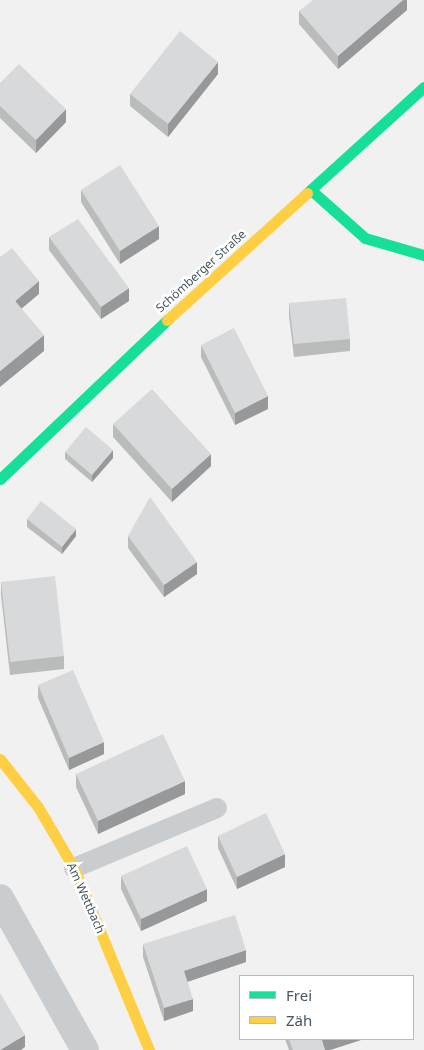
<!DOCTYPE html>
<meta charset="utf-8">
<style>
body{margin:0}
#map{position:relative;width:424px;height:1050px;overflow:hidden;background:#f2f1f1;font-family:"Noto Sans",sans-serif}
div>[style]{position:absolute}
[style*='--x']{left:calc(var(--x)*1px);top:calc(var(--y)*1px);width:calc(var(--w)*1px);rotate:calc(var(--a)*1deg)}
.lane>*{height:20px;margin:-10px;padding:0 10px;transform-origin:10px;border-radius:10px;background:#cacdd0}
.street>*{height:28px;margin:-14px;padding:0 14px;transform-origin:14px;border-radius:14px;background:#cacdd0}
.fast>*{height:11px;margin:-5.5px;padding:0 5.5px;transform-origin:5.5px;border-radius:5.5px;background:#16e098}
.slow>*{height:11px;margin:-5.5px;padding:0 5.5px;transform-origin:5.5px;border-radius:5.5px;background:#ffcf43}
.wall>*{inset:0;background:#babbbb}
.shaded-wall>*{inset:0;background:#979899}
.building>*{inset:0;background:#d8d9da}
span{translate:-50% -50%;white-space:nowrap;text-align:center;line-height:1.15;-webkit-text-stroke:5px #fff;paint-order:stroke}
.street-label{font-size:12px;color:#465660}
.legend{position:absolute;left:239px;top:975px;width:175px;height:65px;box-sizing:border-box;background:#fff;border:1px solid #b5bbbf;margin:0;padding:6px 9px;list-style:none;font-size:15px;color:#465660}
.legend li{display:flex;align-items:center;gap:10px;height:25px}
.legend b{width:25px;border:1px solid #b5bbbf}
</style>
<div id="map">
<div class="lane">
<div style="--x:74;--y:868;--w:155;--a:-22.8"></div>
</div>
<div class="street">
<div style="--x:0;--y:898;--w:174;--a:60.8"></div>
</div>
<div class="fast">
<div style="--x:311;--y:190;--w:72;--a:41.6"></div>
<div style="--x:365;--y:238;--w:61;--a:16.1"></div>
<div style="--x:307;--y:193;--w:158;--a:-42.2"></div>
<div style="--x:0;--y:479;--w:231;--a:-43.6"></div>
</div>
<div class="slow">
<div style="--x:167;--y:320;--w:189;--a:-42.2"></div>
<div style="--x:0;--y:759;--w:61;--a:51.6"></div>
<div style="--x:38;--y:807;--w:71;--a:59.5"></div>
<div style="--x:74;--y:868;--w:197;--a:67.6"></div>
</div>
<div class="wall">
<div style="clip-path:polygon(407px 0,407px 10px,338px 69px,299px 24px,299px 11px)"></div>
<div style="clip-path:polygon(218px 74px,168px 137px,130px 106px,130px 94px)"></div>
<div style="clip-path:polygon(0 83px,66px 122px,36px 153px,0 118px)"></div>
<div style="clip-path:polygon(81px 190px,159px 239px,120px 264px,81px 202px)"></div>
<div style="clip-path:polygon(49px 237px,129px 301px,101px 319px,49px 250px)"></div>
<div style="clip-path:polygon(289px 303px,350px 339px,350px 351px,294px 357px,289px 316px)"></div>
<div style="clip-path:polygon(201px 345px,268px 409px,235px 425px,201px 357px)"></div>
<div style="clip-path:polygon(113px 424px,211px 466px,172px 502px,113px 437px)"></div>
<div style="clip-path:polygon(65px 452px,113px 458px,92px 482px,65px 459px)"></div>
<div style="clip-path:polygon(27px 519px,76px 536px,62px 554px,27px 527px)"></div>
<div style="clip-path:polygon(128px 536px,197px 574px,164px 597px,128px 548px)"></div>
<div style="clip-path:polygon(1px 582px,64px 656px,64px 669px,10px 675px,1px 595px)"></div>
<div style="clip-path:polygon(38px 685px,104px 754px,69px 770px,38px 698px)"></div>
<div style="clip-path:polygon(76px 774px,185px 794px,98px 834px,76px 787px)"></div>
<div style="clip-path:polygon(218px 836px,285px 867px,237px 889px,218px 848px)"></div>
<div style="clip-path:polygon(121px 876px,207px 901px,141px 931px,121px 889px)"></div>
<div style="clip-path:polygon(143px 944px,246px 962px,187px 982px,193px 1011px,164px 1021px,143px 957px)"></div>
<div style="clip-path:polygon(285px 1039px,364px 1039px,330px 1050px,289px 1050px)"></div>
</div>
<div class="shaded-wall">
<div style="clip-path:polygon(403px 0,407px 0,407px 10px,338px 69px,338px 56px)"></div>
<div style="clip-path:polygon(218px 62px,218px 74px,168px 137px,168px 124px)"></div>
<div style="clip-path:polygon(66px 109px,66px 122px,36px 153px,36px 140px)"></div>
<div style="clip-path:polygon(159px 226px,159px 239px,120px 264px,120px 251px)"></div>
<div style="clip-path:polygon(39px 281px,39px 294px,14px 315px,14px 302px)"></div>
<div style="clip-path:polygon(129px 288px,129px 301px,101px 319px,101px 307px)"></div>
<div style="clip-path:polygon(44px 335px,44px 351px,0 387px,0 371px)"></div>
<div style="clip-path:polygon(268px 396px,268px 409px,235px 425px,235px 413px)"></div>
<div style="clip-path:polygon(113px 450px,113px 458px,92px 482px,92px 475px)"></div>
<div style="clip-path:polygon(211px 454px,211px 466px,172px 502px,172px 489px)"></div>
<div style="clip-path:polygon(76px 529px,76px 536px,62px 554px,62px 547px)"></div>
<div style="clip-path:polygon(197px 562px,197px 574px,164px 597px,164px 585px)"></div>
<div style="clip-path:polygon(104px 742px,104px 754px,69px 770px,69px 758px)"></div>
<div style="clip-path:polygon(185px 781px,185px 794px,98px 834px,98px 821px)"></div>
<div style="clip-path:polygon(285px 854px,285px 867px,237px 889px,237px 877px)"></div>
<div style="clip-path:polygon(207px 889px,207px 901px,141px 931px,141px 919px)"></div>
<div style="clip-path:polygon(246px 950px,246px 962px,184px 983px,184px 971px)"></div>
<div style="clip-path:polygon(193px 999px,193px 1011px,164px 1021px,164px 1008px)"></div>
<div style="clip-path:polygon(25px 1035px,25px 1047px,21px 1050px,0 1050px)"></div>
<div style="clip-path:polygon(326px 1039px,364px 1039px,330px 1050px,322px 1050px,322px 1040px)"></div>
</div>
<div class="building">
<div style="clip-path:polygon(313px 0,403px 0,338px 56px,299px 11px)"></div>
<div style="clip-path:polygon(180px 31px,218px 62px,168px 124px,130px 94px)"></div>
<div style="clip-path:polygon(19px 64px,66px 109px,36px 140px,0 106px,0 83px)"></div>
<div style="clip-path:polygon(120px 165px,159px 226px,120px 251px,81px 190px)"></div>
<div style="clip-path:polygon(78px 219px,129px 288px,101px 307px,49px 237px)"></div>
<div style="clip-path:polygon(12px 248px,39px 281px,15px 301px,0 283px,0 257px)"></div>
<div style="clip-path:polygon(0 283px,44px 335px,0 371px)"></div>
<div style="clip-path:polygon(346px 298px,350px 339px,294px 344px,289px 303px)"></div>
<div style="clip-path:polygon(234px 328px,268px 396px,235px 413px,201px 345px)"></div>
<div style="clip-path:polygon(152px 389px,211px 454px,172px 489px,113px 424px)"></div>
<div style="clip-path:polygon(86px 427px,113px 450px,92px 475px,65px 452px)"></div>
<div style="clip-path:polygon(150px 497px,197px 562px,164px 585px,128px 536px)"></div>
<div style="clip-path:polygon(41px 501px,76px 529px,62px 547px,27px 519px)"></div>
<div style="clip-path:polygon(55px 576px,64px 656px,10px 662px,1px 582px)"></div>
<div style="clip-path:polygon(73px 670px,104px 742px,69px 758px,38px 685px)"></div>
<div style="clip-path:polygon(163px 734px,185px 781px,98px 821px,76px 774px)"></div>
<div style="clip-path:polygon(266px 813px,285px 854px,237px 877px,218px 836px)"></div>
<div style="clip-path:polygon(187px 846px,207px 889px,141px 919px,121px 876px)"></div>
<div style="clip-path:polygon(235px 915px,246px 950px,184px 971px,193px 999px,164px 1008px,143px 944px)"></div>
<div style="clip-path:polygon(0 993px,25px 1035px,0 1050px)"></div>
<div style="clip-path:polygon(289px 1039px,326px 1039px,322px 1040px,325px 1050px,293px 1050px)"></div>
</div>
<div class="street-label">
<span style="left:201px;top:271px;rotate:-42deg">Schömberger Straße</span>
<span style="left:86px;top:898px;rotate:66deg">Am Wettbach</span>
</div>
<ul class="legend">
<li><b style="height:6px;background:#16e098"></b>Frei</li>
<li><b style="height:6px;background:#ffcf43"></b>Zäh</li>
</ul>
</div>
